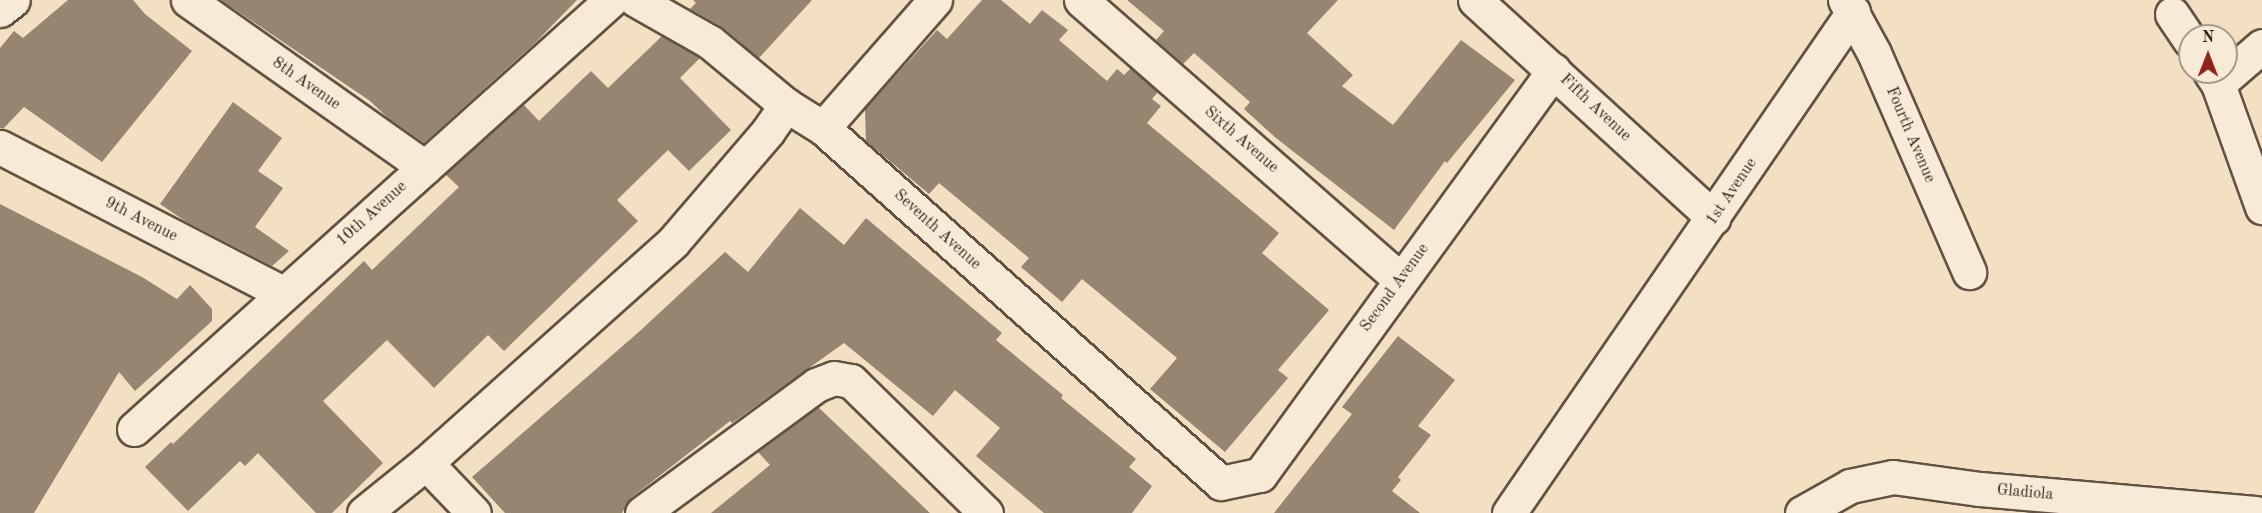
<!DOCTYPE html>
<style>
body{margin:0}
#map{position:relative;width:2262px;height:513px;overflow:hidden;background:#f3e0c3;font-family:"Old Standard TT",serif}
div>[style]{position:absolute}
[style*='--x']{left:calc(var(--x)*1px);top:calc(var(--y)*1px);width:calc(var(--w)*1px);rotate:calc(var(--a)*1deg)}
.building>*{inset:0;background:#968571}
.roads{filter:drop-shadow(2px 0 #625243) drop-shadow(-2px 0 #625243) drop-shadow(0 2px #625243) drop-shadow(0 -2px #625243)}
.street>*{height:33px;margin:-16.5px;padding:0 16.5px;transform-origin:16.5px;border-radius:16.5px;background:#f7ebd8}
span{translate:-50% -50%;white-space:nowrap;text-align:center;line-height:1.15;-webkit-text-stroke:4.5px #f7ebd8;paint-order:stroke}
.street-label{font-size:16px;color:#312218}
.north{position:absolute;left:2178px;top:24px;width:60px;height:60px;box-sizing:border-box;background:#f7ebd8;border:2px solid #a89b8b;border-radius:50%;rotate:0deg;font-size:16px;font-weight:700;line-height:24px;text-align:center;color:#312218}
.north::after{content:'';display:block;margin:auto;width:21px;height:27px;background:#8f2418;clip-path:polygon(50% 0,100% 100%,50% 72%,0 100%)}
</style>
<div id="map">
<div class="building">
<div style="clip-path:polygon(68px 0,133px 0,145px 14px,192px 51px,102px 162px,24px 107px,3px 129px,0 128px,0 48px,14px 31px,23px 38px)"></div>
<div style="clip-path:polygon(221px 0,577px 0,535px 43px,424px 143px,387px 117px,370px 101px)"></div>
<div style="clip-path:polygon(693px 0,812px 0,759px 58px,722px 27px,690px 9px,696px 3px)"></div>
<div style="clip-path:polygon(982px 0,1001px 0,1030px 24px,1042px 10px,1068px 30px,1059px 40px,1107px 81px,1117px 69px,1124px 75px,1131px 68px,1158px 92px,1152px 99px,1161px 106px,1147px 123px,1279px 233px,1262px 253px,1329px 310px,1278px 370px,1288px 378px,1225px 452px,1150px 389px,1177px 358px,1082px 279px,1062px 302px,1021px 267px,1029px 258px,939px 183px,929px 194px,866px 141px,865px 109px,937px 30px,947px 39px)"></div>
<div style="clip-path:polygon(1127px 0,1338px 0,1307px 33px,1353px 75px,1342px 86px,1393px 125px,1461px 40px,1515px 80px,1447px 163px,1445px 161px,1394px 230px,1276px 138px,1244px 109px,1250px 102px,1194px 53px,1183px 64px,1156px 40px,1164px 31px)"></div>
<div style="clip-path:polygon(662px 36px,700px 58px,680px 78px,731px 130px,689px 171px,668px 150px,617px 200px,638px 221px,504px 351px,488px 335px,434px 388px,387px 340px,323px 401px,383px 463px,332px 513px,316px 513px,258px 453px,245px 466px,240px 461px,188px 511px,145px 467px,171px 442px,173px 444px,364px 261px,372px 270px,459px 187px,445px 174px,523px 104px,539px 121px,591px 71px,608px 88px)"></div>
<div style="clip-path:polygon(233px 102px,282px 138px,258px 171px,283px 188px,255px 227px,289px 251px,272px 266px,185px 221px,160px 204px)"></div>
<div style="clip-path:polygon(0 204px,142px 277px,177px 299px,190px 285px,212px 309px,212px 321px,135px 391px,119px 372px,34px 513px,0 513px)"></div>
<div style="clip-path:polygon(800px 208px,844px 245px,866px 218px,1002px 333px,996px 340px,1063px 395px,1061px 398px,1136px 459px,1129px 467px,1152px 486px,1132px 513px,1044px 513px,976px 456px,1000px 428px,955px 390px,933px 416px,844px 343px,732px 423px,730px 421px,631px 498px,622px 513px,505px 513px,472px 477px,641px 330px,725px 252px,748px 272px)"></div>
<div style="clip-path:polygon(1398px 336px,1455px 380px,1418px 426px,1431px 435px,1398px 477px,1401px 480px,1392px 491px,1420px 513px,1274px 513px,1352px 414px,1342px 407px)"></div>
<div style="clip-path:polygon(818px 407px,930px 513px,711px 513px,770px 465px,757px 451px)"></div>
</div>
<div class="roads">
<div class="street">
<div style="--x:188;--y:0;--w:290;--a:35.2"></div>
<div style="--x:636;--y:0;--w:85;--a:29.6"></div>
<div style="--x:710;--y:42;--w:99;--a:39.7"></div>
<div style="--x:786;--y:105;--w:44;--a:31.9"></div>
<div style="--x:823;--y:128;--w:533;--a:41.73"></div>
<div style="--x:1221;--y:483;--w:40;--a:-12"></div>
<div style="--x:1260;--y:475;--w:500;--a:-54.02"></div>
<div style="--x:1081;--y:0;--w:425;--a:41.2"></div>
<div style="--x:1475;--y:0;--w:323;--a:42.4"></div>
<div style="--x:1845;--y:0;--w:60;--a:61.3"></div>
<div style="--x:1874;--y:53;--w:239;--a:66.5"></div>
<div style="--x:0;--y:10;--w:16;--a:-38"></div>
<div style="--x:2172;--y:14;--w:32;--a:56"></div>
<div style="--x:2210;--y:72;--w:14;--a:56"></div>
<div style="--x:2218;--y:84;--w:131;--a:70.3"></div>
<div style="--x:2218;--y:84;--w:58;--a:-40.8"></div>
<div style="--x:823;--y:128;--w:170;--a:-48.8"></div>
<div style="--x:0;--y:147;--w:318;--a:27.3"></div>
<div style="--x:134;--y:429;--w:642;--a:-41.97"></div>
<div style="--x:426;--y:463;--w:69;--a:46.2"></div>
<div style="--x:364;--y:513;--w:80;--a:-38.9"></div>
<div style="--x:426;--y:463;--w:331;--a:-41.8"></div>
<div style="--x:673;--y:242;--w:146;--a:-49.4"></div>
<div style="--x:768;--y:131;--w:32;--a:-55"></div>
<div style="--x:642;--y:513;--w:216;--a:-36.3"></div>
<div style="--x:816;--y:385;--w:19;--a:-21"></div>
<div style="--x:834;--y:378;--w:17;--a:10"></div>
<div style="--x:851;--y:381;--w:189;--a:44.4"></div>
<div style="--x:1509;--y:513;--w:608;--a:-55.53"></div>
<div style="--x:1802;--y:513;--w:55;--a:-29.4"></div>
<div style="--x:1850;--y:486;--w:44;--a:-11.8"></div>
<div style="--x:1893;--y:477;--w:88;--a:7.9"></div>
<div style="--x:1980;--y:489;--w:276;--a:5"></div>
</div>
</div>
<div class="street-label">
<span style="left:306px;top:84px;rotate:35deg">8th Avenue</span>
<span style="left:1595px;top:108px;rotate:43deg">Fifth Avenue</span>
<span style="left:1910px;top:135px;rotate:67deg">Fourth Avenue</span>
<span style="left:1241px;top:140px;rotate:41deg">Sixth Avenue</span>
<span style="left:1732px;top:192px;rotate:-56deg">1st Avenue</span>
<span style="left:372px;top:214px;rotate:-42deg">10th Avenue</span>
<span style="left:141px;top:220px;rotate:27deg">9th Avenue</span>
<span style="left:937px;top:230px;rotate:42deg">Seventh Avenue</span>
<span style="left:1395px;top:288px;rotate:-54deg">Second Avenue</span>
<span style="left:2025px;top:493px;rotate:5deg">Gladiola</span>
</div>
<div class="north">N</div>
</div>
